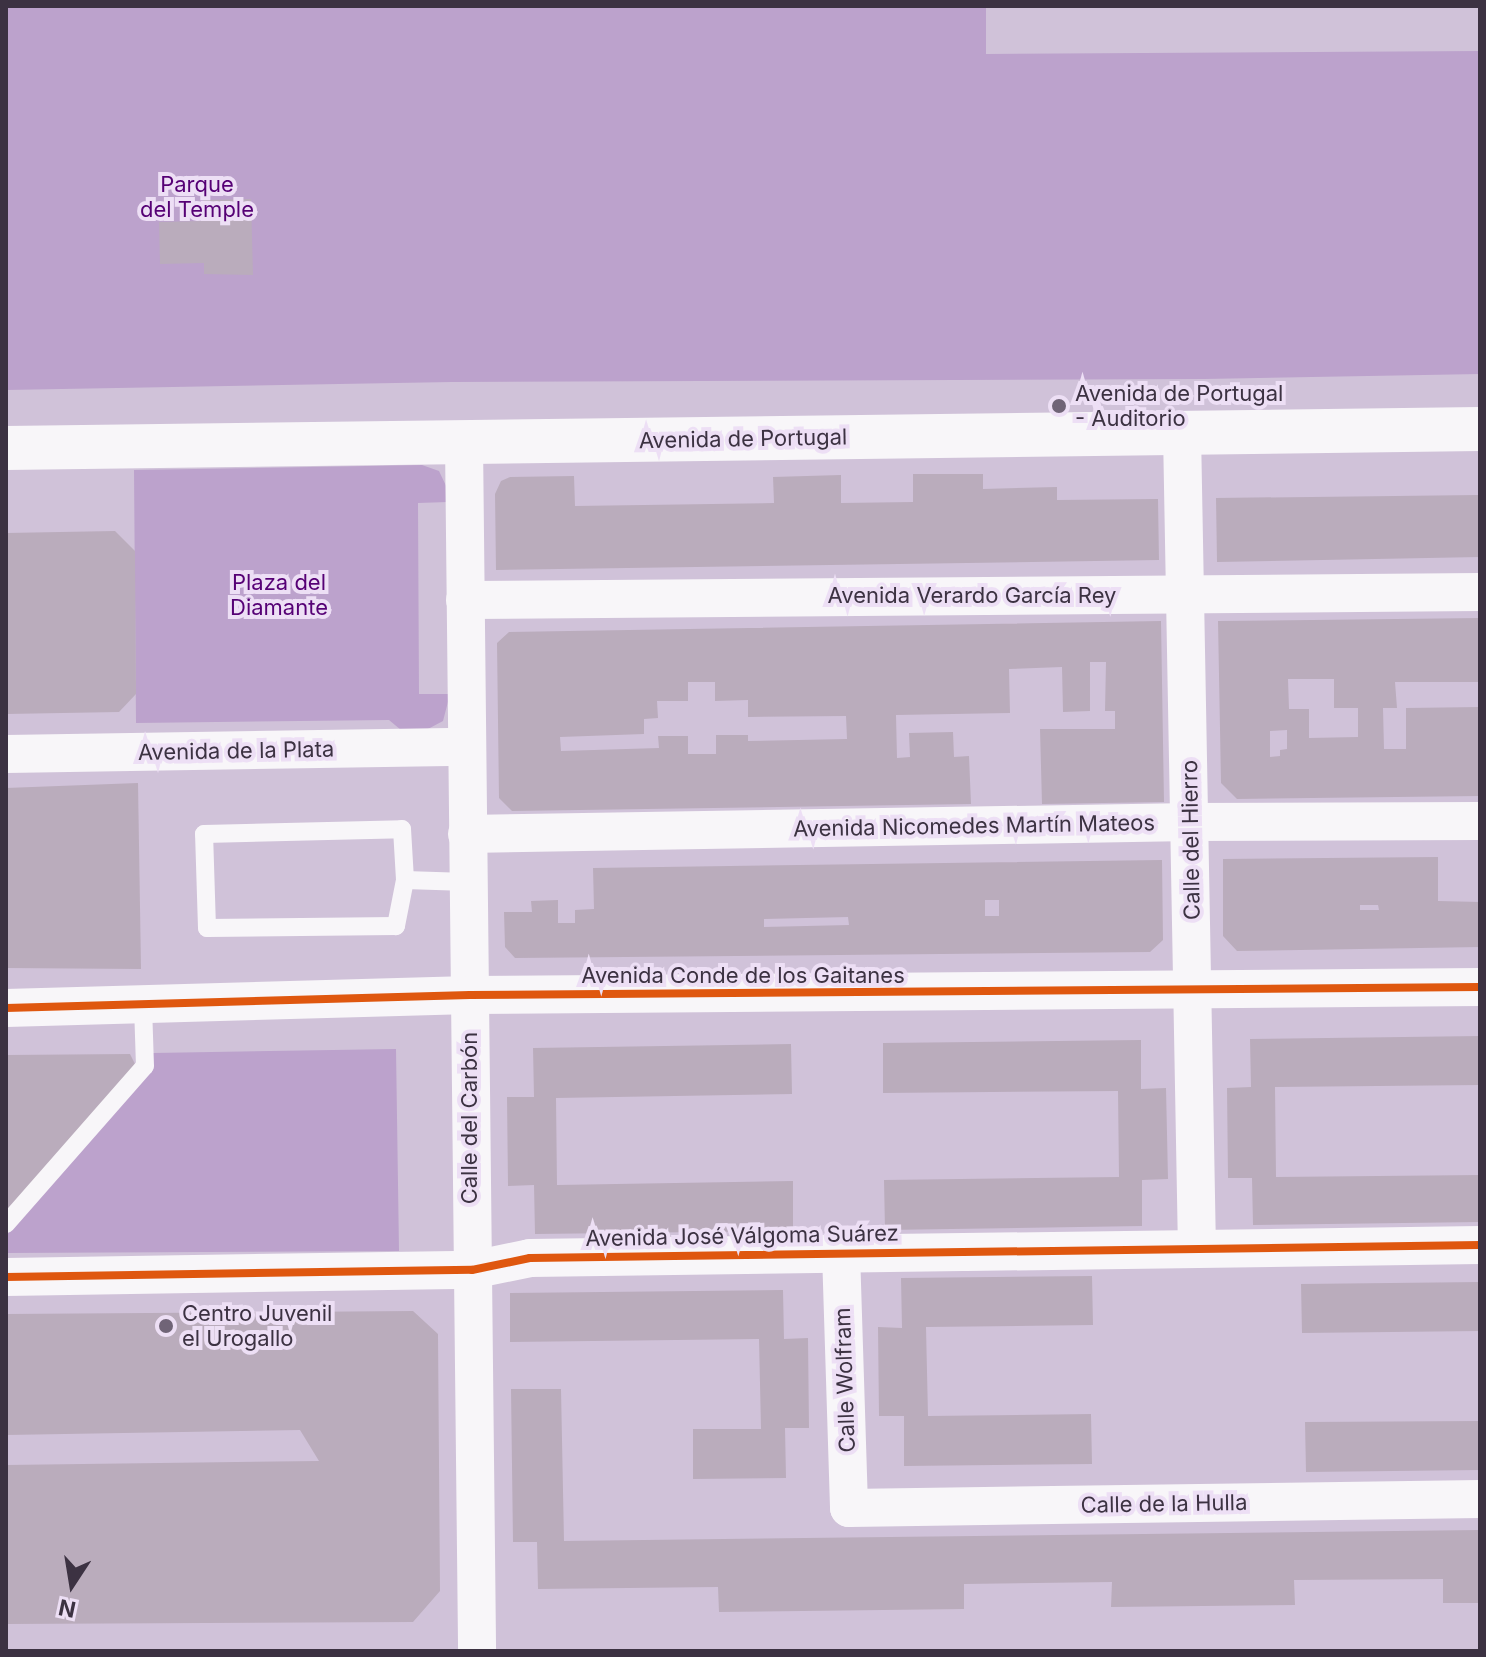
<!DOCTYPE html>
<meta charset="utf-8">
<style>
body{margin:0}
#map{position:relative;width:1486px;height:1657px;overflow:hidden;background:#d0c2d9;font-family:Inter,sans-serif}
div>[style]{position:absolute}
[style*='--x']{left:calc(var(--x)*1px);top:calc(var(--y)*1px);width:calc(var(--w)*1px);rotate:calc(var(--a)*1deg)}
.green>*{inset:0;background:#bca2cc}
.building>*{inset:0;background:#baacbc}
.lane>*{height:18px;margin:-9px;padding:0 9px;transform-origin:9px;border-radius:9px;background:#f8f6f9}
.street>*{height:38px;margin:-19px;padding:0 19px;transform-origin:19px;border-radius:19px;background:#f8f6f9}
.secondary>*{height:44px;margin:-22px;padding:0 22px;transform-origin:22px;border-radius:22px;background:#f8f6f9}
.cycleway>*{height:8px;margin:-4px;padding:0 4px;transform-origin:4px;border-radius:4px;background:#df570f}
.dots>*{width:22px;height:22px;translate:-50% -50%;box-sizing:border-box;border:4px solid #eddff5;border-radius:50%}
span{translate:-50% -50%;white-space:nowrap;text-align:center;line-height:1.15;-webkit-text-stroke:8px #eddff5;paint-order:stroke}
.park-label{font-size:22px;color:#560175}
.poi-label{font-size:22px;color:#3c3242}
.left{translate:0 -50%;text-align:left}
.street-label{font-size:22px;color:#3c3242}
.frame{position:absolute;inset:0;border:8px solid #3c3242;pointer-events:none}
.north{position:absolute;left:32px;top:1545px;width:80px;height:80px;-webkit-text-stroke:6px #eddff5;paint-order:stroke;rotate:192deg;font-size:22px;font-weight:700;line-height:32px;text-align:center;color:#3c3242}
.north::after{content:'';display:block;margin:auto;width:28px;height:36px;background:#3c3242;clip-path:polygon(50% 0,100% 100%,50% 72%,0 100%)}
</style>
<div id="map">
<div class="green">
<div style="clip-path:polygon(6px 6px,986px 6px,986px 54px,1480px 51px,1480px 374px,1204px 379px,452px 382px,6px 390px)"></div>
<div style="clip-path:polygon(422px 465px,439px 471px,448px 490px,448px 502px,418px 503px,419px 694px,450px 694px,443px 721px,426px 730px,401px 730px,389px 720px,136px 723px,134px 470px)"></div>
<div style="clip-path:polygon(396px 1049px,399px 1251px,6px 1253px,6px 1236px,151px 1064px,153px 1053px)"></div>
</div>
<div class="building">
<div style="clip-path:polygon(251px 199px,253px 275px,204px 274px,204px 263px,160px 264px,159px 222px,202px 221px,203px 200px)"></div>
<div style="clip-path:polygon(913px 474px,983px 474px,983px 489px,1057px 487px,1057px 500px,1158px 499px,1159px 560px,496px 570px,495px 494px,501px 481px,510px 477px,574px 476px,575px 506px,774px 503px,773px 477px,841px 475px,841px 503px,913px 502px)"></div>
<div style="clip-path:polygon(1478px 495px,1480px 557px,1217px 562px,1216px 498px)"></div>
<div style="clip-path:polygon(115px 531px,135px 551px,136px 694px,119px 712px,6px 714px,6px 533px)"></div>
<div style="clip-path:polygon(evenodd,1480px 618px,1480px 682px,1395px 682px,1397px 708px,1383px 708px,1384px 749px,1406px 749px,1406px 708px,1480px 707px,1480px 796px,1237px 799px,1221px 783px,1218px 621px,1480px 618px,1288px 679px,1334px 679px,1334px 708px,1358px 708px,1358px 737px,1309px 738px,1309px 709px,1289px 709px,1288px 679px,1480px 618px,1287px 730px,1287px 749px,1280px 750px,1280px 756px,1270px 757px,1270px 731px,1287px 730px)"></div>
<div style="clip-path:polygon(evenodd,1161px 621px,1164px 802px,1042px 804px,1040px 729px,1115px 729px,1115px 711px,1105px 711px,1106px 662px,1090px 662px,1090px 711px,1063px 712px,1062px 667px,1009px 669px,1010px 713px,896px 715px,897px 758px,910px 757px,909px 733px,953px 732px,954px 757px,969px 756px,971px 804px,512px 811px,499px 798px,497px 643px,509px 632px,1161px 621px,688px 682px,715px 682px,715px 701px,748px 700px,748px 717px,846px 716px,847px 739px,748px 741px,748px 735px,716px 735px,716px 754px,688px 754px,688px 736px,658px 736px,659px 748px,561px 751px,560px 737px,644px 734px,644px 719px,658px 718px,657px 701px,688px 701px,688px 682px)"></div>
<div style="clip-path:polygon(138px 783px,141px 969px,6px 968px,6px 788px)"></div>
<div style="clip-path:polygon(evenodd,1438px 857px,1438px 901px,1480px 902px,1480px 947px,1237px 951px,1223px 936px,1223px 859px,1438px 857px,1360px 905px,1378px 905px,1379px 910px,1360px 910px,1360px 905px)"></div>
<div style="clip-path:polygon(evenodd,1162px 860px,1163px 940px,1150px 952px,515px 958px,505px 947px,504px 912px,532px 912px,531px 901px,558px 900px,558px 923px,575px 923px,575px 910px,594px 909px,593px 868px,1162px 860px,985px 900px,999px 900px,999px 916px,985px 916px,985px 900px,1162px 860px,848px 917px,849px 925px,764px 927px,764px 919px,848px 917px)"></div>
<div style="clip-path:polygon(1480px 1036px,1480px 1085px,1275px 1087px,1276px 1177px,1480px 1175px,1480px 1222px,1253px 1225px,1252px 1178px,1228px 1178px,1227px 1088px,1251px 1087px,1250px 1039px)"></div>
<div style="clip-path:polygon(1141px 1040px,1141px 1089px,1166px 1088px,1168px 1179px,1142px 1180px,1142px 1226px,885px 1230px,884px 1180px,1119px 1177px,1118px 1091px,883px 1093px,883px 1043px)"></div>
<div style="clip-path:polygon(791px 1044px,792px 1094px,556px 1098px,557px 1185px,793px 1181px,793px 1231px,535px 1234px,534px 1185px,508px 1186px,507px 1097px,534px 1097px,533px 1048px)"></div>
<div style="clip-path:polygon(130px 1054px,136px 1066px,6px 1216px,6px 1055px)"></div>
<div style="clip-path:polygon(1092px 1276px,1093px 1325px,926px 1327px,928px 1416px,1091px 1414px,1092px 1464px,904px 1466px,904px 1416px,879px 1416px,878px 1327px,902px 1328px,901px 1278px)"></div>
<div style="clip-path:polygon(1480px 1282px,1480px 1331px,1302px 1333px,1301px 1284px)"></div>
<div style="clip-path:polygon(783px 1290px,784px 1339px,808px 1338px,809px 1428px,785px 1428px,786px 1478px,693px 1479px,693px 1429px,761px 1429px,759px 1339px,510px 1342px,510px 1293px)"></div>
<div style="clip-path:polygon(413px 1311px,438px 1334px,440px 1591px,413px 1622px,6px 1624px,6px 1465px,319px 1461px,300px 1430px,6px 1435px,6px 1314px)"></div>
<div style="clip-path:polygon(511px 1389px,561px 1389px,564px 1541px,1480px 1530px,1480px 1603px,1443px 1603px,1443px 1579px,1294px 1580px,1295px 1605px,1111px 1607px,1112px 1582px,964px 1584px,964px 1609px,719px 1612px,718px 1587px,538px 1589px,537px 1542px,513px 1542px)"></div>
<div style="clip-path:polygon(1480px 1421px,1480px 1470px,1306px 1472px,1305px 1422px)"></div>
</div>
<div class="lane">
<div style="--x:405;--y:880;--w:47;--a:101.1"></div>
<div style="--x:396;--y:926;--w:189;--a:179.4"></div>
<div style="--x:207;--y:928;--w:94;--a:-91.8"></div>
<div style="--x:204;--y:834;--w:198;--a:-1.4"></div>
<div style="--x:402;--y:829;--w:51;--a:86.6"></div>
<div style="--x:405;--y:880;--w:62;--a:1.8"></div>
<div style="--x:6;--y:1224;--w:210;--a:-48.7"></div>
<div style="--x:145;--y:1066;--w:60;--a:-91.9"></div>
</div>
<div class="street">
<div style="--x:1182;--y:432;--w:816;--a:88.95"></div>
<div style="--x:464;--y:442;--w:1209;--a:89.38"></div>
<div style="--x:465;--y:600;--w:1015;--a:-0.45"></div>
<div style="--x:6;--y:754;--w:460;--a:-0.9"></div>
<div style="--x:467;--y:834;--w:724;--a:-0.95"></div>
<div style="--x:1191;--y:822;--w:289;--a:-0.2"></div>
<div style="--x:6;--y:1008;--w:464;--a:-1.6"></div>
<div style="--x:470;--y:995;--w:1010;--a:-0.45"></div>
<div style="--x:841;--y:1252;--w:256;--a:88.2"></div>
<div style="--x:849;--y:1508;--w:631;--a:-0.82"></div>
<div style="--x:6;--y:1277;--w:466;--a:-0.9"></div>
<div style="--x:472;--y:1270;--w:59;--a:-11.7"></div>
<div style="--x:530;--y:1258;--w:950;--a:-0.78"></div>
</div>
<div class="secondary">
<div style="--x:6;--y:448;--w:1474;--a:-0.74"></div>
</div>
<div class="cycleway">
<div style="--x:6;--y:1008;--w:464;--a:-1.6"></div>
<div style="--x:470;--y:995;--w:1010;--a:-0.45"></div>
<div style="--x:6;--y:1277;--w:466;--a:-0.9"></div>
<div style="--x:472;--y:1270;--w:59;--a:-11.7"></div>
<div style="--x:530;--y:1258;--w:950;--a:-0.78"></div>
</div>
<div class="dots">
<div style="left:1059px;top:406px;background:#706477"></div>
<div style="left:166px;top:1326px;background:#706477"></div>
</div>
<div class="park-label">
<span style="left:197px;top:197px">Parque<br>del Temple</span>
<span style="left:279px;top:595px">Plaza del<br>Diamante</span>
</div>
<div class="poi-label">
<span class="left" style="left:1075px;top:406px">Avenida de Portugal<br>- Auditorio</span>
<span class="left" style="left:182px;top:1326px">Centro Juvenil<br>el Urogallo</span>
</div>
<div class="street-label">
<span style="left:743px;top:439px;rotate:-1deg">Avenida de Portugal</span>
<span style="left:972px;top:596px">Avenida Verardo García Rey</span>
<span style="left:236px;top:751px;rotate:-1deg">Avenida de la Plata</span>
<span style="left:974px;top:826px;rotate:-1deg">Avenida Nicomedes Martín Mateos</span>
<span style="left:1191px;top:840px;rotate:-91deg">Calle del Hierro</span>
<span style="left:743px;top:976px">Avenida Conde de los Gaitanes</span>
<span style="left:470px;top:1118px;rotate:-90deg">Calle del Carbón</span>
<span style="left:742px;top:1236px;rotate:-1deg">Avenida José Válgoma Suárez</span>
<span style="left:845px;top:1380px;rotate:-92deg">Calle Wolfram</span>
<span style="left:1164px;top:1504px;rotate:-1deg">Calle de la Hulla</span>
</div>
<div class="frame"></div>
<div class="north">N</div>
</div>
